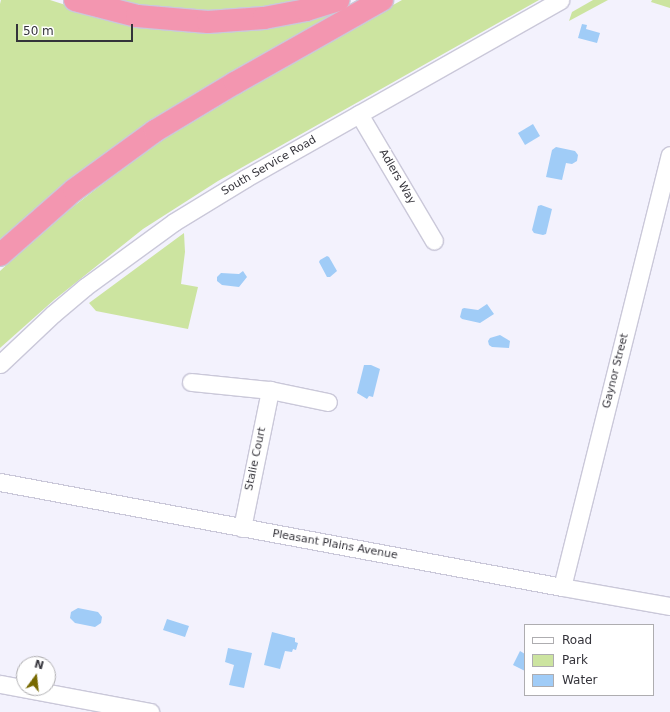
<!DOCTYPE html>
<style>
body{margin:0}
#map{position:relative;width:670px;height:712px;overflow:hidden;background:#f3f2fd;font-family:"DejaVu Sans",sans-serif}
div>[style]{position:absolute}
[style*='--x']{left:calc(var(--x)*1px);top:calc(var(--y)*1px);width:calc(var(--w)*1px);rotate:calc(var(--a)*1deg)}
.green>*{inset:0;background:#cce4a0}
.water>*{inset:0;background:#a0ccf7}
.roads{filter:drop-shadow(1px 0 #cac8d9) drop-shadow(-1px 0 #cac8d9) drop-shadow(0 1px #cac8d9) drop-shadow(0 -1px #cac8d9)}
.minor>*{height:17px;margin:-8.5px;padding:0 8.5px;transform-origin:8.5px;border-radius:8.5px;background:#fff}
.motorway>*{height:22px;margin:-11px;padding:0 11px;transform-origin:11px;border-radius:11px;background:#f396b0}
span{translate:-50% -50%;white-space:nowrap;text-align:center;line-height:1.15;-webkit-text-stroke:3.5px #fff;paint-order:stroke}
.street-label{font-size:11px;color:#34333a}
.legend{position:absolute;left:524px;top:624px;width:130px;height:72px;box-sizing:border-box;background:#fff;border:1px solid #aeadb0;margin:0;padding:5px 7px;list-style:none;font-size:12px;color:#34333a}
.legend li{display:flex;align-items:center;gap:8px;height:20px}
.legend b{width:20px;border:1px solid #aeadb0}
.north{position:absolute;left:16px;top:656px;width:40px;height:40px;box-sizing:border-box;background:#fff;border:1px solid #aeadb0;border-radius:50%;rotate:15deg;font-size:11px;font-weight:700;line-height:16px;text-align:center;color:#34333a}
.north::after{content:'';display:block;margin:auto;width:14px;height:18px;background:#776900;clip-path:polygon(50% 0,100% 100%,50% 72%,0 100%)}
.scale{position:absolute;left:16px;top:24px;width:117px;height:18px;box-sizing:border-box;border:2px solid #34333a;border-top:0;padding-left:5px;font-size:12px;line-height:14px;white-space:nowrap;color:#34333a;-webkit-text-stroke:3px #fff;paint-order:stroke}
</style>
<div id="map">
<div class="green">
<div style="clip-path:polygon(1px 0,50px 0,75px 8px,318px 14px,355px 4px,0 244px,0 4px)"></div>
<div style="clip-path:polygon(101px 0,313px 0,283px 7px,198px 14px)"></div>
<div style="clip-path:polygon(402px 0,539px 0,218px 181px,143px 229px,54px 300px,0 348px,0 271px,52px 223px,152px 146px,288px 64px)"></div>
<div style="clip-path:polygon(593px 0,608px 0,569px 21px,572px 12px)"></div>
<div style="clip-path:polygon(652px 0,670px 0,670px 8px,651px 2px)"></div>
<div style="clip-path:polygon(184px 233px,185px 252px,181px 284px,198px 287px,188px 329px,96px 311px,89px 303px)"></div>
</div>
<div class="water">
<div style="clip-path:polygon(582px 24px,587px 25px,586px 29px,600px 33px,597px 43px,578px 38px)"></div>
<div style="clip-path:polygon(533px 124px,540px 136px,525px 145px,518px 133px)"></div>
<div style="clip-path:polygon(556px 147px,575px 151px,578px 155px,577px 161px,572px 164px,566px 163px,562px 180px,546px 177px,552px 150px)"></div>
<div style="clip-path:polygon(541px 205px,552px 209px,546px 234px,543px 235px,534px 233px,532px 230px,538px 206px)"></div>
<div style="clip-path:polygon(327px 256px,329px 257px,337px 271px,330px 277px,327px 277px,319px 262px,320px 260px)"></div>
<div style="clip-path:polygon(243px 271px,247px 277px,239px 287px,222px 285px,217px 281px,217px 277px,221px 273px,239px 274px)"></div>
<div style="clip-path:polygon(487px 304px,494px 314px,480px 323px,462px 319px,460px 317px,462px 309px,464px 308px,478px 310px)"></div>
<div style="clip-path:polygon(500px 335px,510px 341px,509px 348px,492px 347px,489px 345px,488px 341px,490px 338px)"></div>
<div style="clip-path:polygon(364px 365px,371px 365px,380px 369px,373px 397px,369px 396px,367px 399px,357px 393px)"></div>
<div style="clip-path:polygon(78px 608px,98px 612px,102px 617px,101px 623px,95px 627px,75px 623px,70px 618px,71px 612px)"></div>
<div style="clip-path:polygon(167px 619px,189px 626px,185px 637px,163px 630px)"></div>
<div style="clip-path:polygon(272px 632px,295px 638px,295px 642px,298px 643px,296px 650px,293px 649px,292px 652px,285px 651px,280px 669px,264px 665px)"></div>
<div style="clip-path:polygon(228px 648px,252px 653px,244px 688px,229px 685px,234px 665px,225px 662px)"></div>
<div style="clip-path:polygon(520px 651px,525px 654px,525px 671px,513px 665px)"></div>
</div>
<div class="roads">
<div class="minor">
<div style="--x:359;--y:114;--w:147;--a:59.4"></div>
<div style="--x:0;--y:364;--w:73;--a:-43.3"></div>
<div style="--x:53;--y:314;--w:42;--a:-40.2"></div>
<div style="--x:85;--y:287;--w:110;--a:-36.1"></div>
<div style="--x:174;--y:222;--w:84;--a:-31.4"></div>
<div style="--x:246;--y:178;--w:361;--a:-29.5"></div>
<div style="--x:191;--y:382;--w:79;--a:5.8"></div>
<div style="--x:0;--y:482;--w:572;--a:10.58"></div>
<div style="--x:562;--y:587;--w:110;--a:10"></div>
<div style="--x:242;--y:528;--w:141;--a:-78.5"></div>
<div style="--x:270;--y:390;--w:59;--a:11.7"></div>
<div style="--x:562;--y:587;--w:445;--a:-76"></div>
<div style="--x:0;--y:684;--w:153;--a:10.6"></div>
</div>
<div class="motorway">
<div style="--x:75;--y:0;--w:64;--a:14.5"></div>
<div style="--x:137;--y:16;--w:71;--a:4.8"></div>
<div style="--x:208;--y:22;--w:56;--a:-4.1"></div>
<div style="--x:264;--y:18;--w:43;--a:-10.8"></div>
<div style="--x:306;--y:10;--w:34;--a:-17"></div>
<div style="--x:0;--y:255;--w:98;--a:-41.3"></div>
<div style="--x:74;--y:190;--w:100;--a:-36.1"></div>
<div style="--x:155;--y:131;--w:93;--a:-31"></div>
<div style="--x:235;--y:83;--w:169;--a:-29.5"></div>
</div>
</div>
<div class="street-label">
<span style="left:269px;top:166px;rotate:-30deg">South Service Road</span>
<span style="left:397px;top:177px;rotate:60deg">Adlers Way</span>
<span style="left:616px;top:371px;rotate:-76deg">Gaynor Street</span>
<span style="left:256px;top:459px;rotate:-78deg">Stalie Court</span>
<span style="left:335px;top:545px;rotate:10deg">Pleasant Plains Avenue</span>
</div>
<ul class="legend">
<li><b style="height:5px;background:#fff"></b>Road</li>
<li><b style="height:11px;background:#cce4a0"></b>Park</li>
<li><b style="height:11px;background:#a0ccf7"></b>Water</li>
</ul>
<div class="north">N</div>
<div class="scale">50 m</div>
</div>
